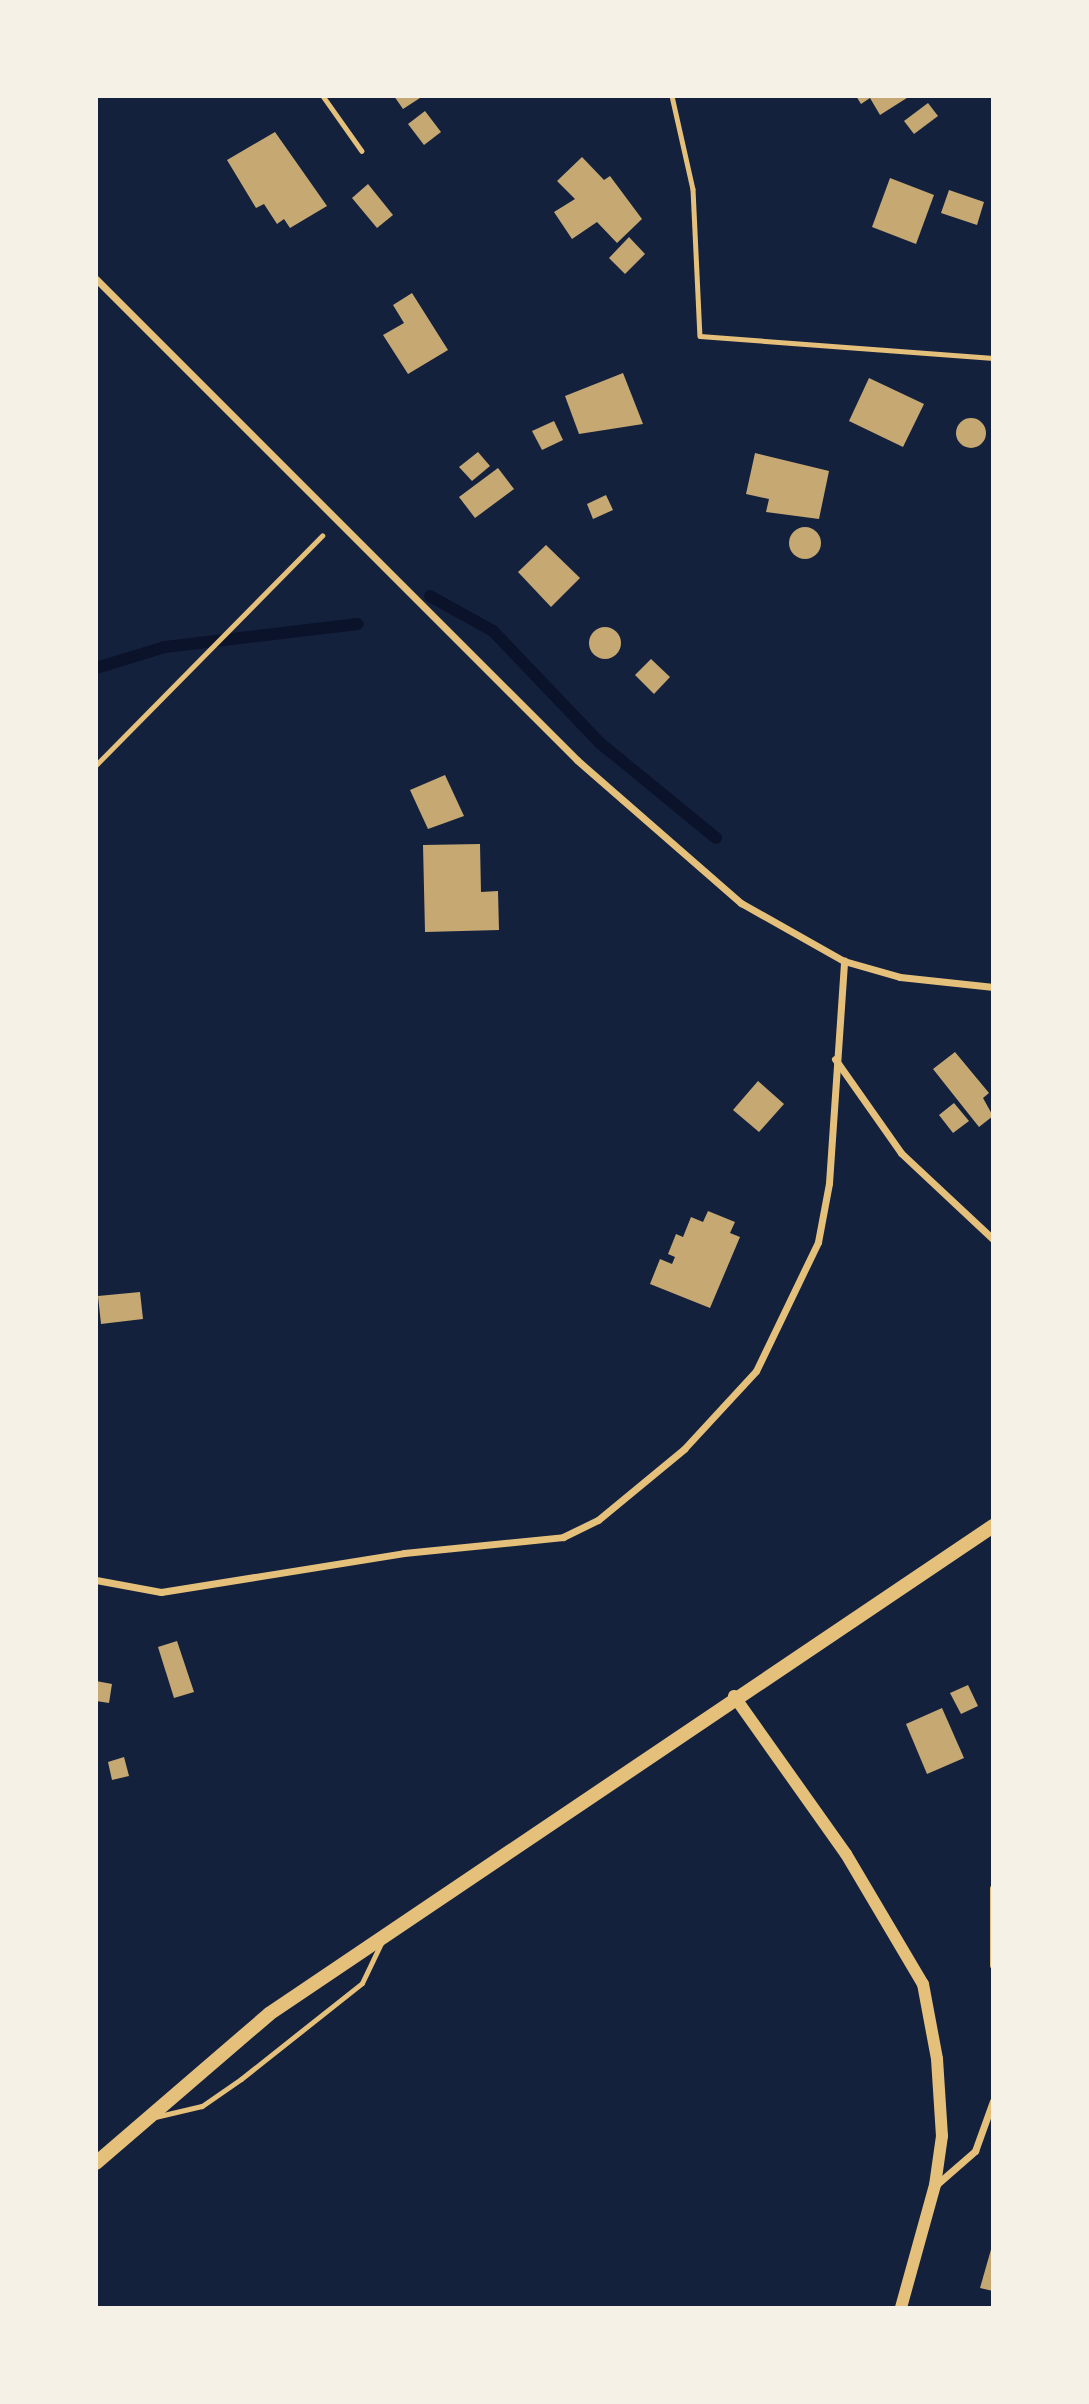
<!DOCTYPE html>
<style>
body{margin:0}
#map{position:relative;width:1089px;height:2404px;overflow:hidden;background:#14213d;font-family:"Varela Round",sans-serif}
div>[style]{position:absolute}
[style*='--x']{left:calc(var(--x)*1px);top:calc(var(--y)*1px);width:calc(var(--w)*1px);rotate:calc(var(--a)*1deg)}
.stream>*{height:12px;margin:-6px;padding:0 6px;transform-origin:6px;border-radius:6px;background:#0b132b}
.building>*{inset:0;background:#c6a872}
.round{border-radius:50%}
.path>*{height:4.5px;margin:-2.25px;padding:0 2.25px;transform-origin:2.25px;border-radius:2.25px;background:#e5c07b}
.service>*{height:5px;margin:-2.5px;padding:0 2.5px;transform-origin:2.5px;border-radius:2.5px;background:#e5c07b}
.minor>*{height:7px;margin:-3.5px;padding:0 3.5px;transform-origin:3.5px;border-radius:3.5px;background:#e5c07b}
.tertiary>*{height:12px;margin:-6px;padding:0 6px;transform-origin:6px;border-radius:6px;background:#e5c07b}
.secondary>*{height:14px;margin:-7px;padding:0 7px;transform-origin:7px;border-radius:7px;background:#e5c07b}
span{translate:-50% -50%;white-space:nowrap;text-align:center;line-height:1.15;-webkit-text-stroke:5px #f6f1e7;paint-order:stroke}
.frame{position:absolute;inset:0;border:98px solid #f6f1e7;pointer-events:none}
</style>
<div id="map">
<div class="stream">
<div style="--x:430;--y:596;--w:72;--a:29.1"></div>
<div style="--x:493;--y:631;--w:155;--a:46.3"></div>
<div style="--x:600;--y:743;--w:150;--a:39.3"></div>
<div style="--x:96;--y:668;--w:72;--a:-16.9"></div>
<div style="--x:165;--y:647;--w:194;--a:-6.8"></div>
</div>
<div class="building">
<div style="clip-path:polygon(394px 96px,423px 96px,403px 109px)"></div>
<div style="clip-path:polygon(856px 96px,910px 96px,880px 115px,870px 98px,861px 104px)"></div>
<div style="clip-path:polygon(928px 103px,938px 116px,914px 134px,904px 121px)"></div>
<div style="clip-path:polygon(425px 111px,441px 132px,424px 145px,408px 124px)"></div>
<div style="clip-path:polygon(275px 132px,327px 206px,290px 228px,284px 219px,277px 224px,264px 204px,256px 208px,227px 160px)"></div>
<div style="clip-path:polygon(582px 157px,604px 180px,610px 176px,642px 219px,617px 243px,597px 222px,572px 239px,554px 212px,575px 199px,557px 181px)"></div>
<div style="clip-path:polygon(890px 178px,934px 195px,916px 244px,872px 227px)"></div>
<div style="clip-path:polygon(368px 184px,393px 215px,377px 228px,352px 198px)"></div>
<div style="clip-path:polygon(949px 190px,984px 202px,977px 225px,941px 213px)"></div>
<div style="clip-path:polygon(629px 237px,645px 254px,625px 274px,609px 258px)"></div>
<div style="clip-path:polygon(412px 293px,448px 350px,408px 374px,383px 335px,404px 323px,393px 305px)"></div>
<div style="clip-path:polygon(623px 373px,643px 424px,579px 434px,565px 396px)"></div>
<div style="clip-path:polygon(869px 378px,924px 404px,903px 447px,849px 421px)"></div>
<div class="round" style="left:956px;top:418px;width:30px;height:30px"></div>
<div style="clip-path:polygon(554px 421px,563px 440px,542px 450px,532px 431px)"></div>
<div style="clip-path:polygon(478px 452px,490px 466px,472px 481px,459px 467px)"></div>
<div style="clip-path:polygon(755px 453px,829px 471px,819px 519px,766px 512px,769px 499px,746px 494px)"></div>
<div style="clip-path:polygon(498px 468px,514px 489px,475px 518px,459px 497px)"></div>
<div style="clip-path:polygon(606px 495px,613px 510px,593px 519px,587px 504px)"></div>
<div class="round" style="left:789px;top:527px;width:32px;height:32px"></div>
<div style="clip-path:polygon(546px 545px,580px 578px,551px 607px,518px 572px)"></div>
<div class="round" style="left:589px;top:627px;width:32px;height:32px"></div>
<div style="clip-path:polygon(651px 659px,670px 677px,654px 694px,635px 675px)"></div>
<div style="clip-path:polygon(445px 775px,464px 816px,428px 829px,410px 790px)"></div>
<div style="clip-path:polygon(480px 844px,481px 892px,498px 891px,499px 930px,425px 932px,423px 845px)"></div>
<div style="clip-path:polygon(955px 1052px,989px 1093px,983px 1098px,993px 1116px,979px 1127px,933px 1069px)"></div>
<div style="clip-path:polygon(758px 1081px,784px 1104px,759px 1132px,733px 1110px)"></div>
<div style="clip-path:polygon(954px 1103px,969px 1121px,953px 1133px,939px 1115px)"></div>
<div style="clip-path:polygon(708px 1211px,735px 1222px,730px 1233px,740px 1237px,710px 1308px,650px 1284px,660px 1259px,672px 1264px,675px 1257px,668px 1254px,676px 1234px,683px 1237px,691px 1217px,703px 1222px)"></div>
<div style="clip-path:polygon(140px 1292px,143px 1319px,101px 1324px,98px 1296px)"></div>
<div style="clip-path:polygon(177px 1641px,194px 1692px,174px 1698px,158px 1647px)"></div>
<div style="clip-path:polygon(96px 1681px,112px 1684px,109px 1703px,96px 1701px)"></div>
<div style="clip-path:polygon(968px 1685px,978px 1706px,961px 1714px,950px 1693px)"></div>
<div style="clip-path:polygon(942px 1708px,964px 1758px,927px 1774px,906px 1724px)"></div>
<div style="clip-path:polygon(124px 1757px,129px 1776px,112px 1780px,108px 1762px)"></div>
<div style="clip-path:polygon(992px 2246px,993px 2246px,993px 2291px,980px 2288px)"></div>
</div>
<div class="path">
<div style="--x:323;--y:96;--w:67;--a:54.7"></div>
<div style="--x:672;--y:96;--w:95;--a:77.3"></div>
<div style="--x:693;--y:189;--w:147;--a:87.3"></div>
<div style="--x:700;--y:336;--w:294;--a:4.3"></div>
<div style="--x:96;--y:765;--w:322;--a:-45.4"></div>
</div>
<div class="service">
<div style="--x:155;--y:2117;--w:48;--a:-13.2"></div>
<div style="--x:202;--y:2106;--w:47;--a:-34.7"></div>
<div style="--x:241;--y:2079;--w:154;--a:-38.4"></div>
<div style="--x:362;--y:1983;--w:47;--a:-64.5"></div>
</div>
<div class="minor">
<div style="--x:96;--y:279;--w:680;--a:45"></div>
<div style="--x:577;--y:760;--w:218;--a:41.1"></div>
<div style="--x:741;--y:903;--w:118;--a:29.4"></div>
<div style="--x:844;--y:961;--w:58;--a:15.9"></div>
<div style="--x:900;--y:977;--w:94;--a:6.1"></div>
<div style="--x:835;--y:1059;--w:115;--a:54.9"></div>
<div style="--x:901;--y:1153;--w:126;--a:43.1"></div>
<div style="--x:96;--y:1580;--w:66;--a:10.5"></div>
<div style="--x:161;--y:1592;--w:246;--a:-9.1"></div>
<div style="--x:404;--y:1553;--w:160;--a:-5.7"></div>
<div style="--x:563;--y:1537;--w:39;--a:-26"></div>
<div style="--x:598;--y:1520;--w:112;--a:-39.5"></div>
<div style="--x:684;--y:1449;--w:106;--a:-47.3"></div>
<div style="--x:756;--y:1371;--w:143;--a:-64.3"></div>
<div style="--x:818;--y:1242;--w:60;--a:-79.4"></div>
<div style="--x:829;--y:1183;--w:223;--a:-86.1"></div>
<div style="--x:993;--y:1888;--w:77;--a:90"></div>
<div style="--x:936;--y:2185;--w:52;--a:-41.1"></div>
<div style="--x:975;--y:2151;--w:53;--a:-70.2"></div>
</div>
<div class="tertiary">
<div style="--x:734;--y:1696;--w:194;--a:54.7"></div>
<div style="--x:846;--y:1854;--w:151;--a:59.4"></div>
<div style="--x:923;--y:1984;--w:76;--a:79.4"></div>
<div style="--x:937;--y:2059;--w:77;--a:86.3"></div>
<div style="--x:942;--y:2136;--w:49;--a:98.1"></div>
<div style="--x:935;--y:2185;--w:128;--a:105.5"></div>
</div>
<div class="secondary">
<div style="--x:96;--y:2163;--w:228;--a:-40.7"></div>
<div style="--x:269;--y:2014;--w:873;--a:-33.98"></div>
</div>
<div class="frame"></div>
</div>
